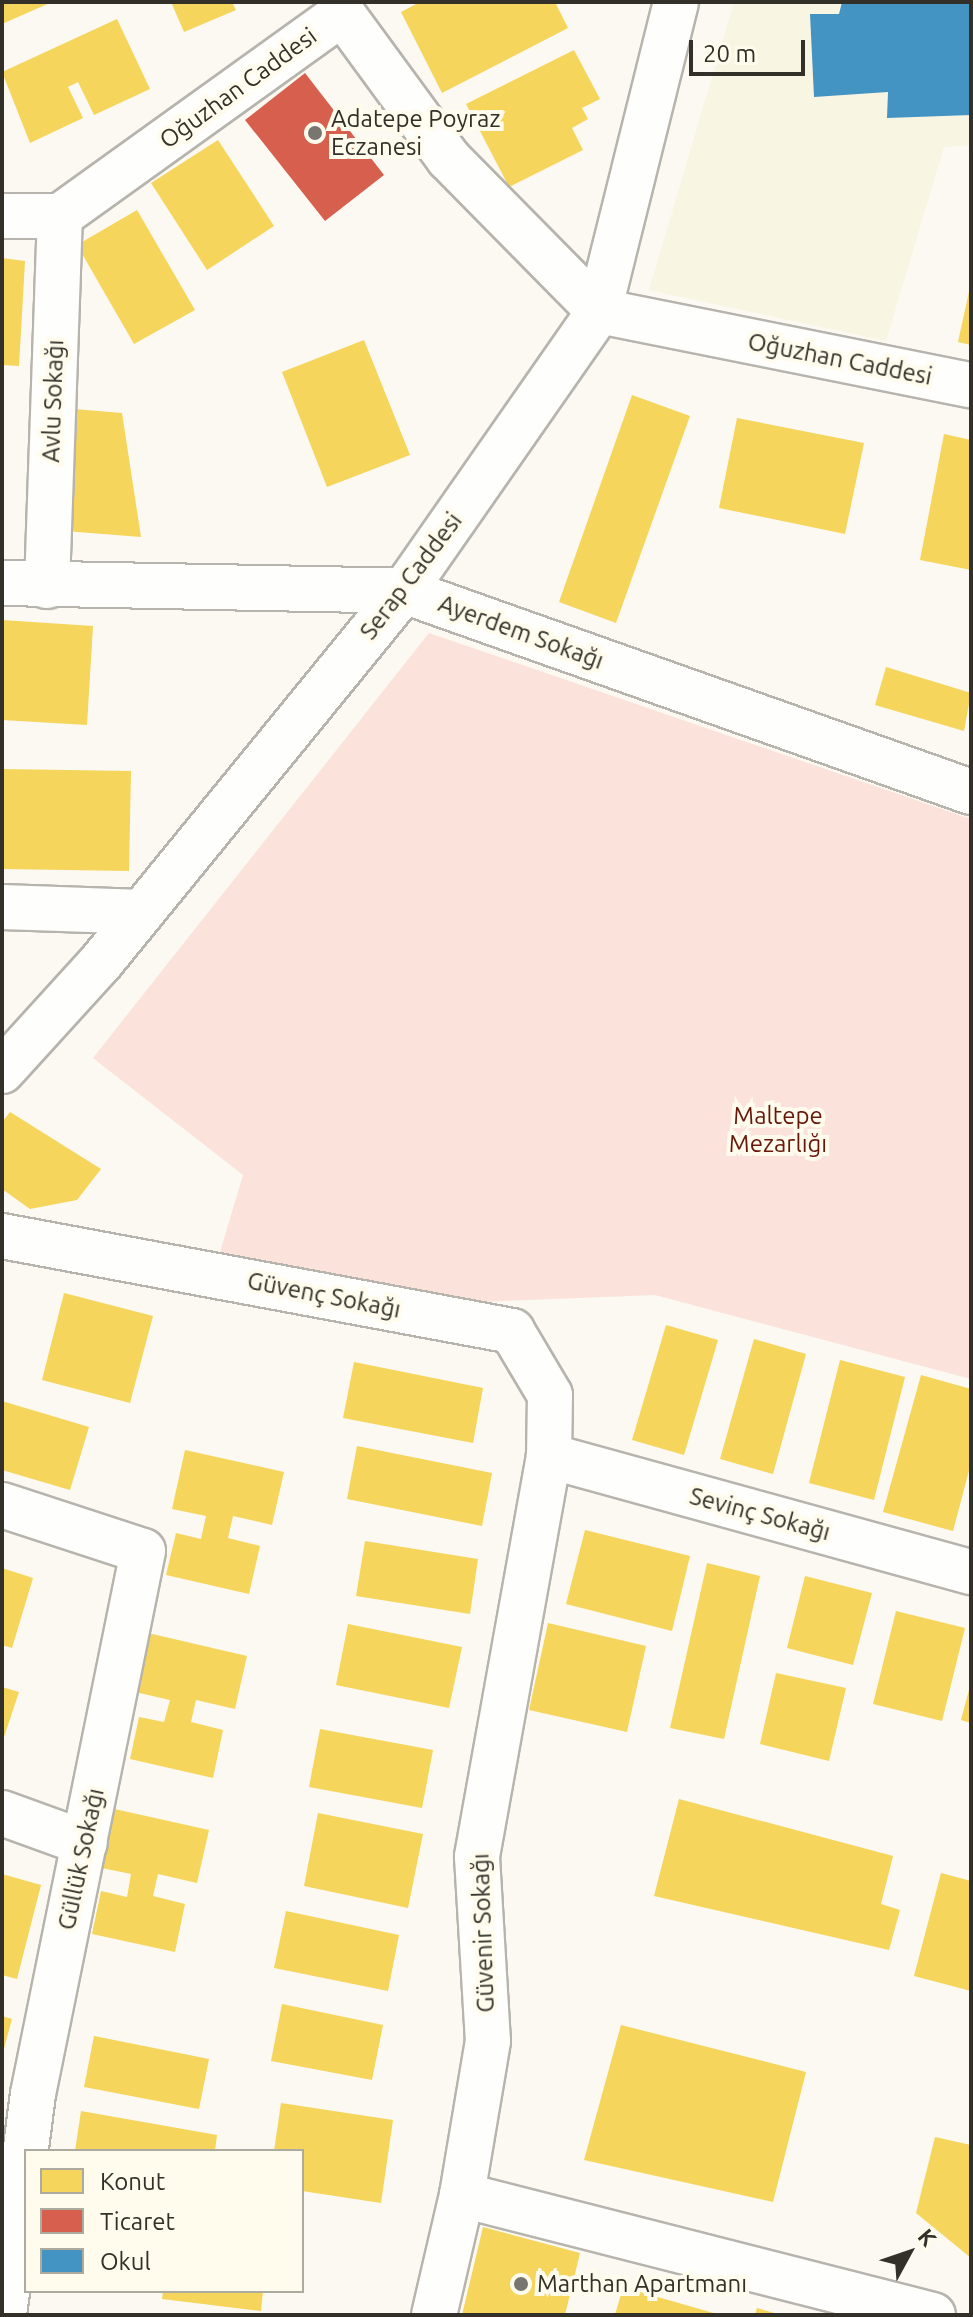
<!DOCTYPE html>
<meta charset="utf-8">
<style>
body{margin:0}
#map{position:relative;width:973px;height:2317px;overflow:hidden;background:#fbf9f1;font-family:Ubuntu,sans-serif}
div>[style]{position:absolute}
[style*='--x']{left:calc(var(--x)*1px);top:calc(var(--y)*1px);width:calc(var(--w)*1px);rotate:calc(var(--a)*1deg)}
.built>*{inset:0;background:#f9f5e3}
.green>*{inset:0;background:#fbe2da}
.homes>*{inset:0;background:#f6d55c}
.shops>*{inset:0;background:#d6604d}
.schools>*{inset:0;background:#4393c3}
.roads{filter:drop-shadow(2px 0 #b6b4ad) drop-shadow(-2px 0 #b6b4ad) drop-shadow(0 2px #b6b4ad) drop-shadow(0 -2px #b6b4ad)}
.minor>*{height:44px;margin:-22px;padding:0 22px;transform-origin:22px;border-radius:22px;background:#fefefd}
.dots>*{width:22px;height:22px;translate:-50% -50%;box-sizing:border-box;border:4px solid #fffced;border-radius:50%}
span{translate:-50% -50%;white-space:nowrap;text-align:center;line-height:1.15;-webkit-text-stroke:8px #fffced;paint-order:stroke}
.street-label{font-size:24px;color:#323029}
.poi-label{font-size:24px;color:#323029}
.left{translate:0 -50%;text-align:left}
.park-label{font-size:24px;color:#68180b}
.frame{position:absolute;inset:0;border:4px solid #323029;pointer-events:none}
.legend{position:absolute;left:24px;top:2149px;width:280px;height:144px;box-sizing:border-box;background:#fffced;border:2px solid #adaa9f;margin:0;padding:10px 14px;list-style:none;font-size:24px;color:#323029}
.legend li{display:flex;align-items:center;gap:16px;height:40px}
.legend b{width:40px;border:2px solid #adaa9f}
.north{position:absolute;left:869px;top:2213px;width:80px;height:80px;-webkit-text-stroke:6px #fffced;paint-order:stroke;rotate:50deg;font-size:22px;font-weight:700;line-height:32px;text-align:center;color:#323029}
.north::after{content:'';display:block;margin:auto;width:28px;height:36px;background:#323029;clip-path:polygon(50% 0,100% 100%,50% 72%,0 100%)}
.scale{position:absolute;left:689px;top:40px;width:116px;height:36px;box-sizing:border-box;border:4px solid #323029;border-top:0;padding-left:10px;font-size:24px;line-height:28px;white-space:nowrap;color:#323029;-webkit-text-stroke:6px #fffced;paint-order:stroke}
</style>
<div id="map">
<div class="built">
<div style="clip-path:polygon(734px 2px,971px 2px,971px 145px,944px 147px,886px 341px,649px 290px)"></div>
</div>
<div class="green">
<div style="clip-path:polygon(429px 633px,971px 819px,971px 1379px,655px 1295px,475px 1302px,218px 1259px,243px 1175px,93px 1058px)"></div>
</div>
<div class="homes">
<div style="clip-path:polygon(2px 2px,52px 2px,2px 24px)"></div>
<div style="clip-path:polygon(171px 2px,232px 2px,236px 10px,184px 32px)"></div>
<div style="clip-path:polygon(420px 2px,555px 2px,568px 28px,442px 93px,401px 12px)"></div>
<div style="clip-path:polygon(117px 19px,150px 89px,94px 115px,78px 82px,68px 87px,83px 118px,30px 143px,2px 72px)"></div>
<div style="clip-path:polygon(574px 50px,600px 99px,582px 108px,588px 119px,572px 128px,583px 150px,509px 187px,466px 104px)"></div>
<div style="clip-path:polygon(218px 140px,274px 226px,207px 270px,151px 183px)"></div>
<div style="clip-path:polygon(137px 210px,195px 310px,134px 344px,77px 245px)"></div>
<div style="clip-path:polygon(2px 258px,25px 261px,19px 366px,2px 365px)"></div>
<div style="clip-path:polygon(970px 287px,971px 287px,971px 345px,958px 342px)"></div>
<div style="clip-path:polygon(364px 340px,410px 455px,327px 487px,282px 372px)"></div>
<div style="clip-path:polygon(632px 395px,690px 416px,616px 623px,559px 602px)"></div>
<div style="clip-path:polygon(74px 409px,122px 413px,141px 537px,65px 531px)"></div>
<div style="clip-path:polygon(737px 418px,864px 443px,845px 534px,719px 508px)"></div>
<div style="clip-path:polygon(944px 434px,971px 440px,971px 570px,920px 560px)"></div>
<div style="clip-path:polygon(2px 620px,93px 626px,87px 725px,2px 720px)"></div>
<div style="clip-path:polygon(886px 667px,971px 693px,964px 731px,875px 705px)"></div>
<div style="clip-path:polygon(2px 769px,131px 771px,129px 871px,2px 869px)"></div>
<div style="clip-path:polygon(10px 1112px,101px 1169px,77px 1200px,30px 1209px,2px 1189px,2px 1122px)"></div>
<div style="clip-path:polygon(64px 1293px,153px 1316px,130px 1403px,42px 1380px)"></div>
<div style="clip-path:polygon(666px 1325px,718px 1340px,684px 1455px,632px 1440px)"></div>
<div style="clip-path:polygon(754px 1339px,806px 1354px,773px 1474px,720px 1459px)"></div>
<div style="clip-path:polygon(840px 1360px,905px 1377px,874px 1500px,809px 1483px)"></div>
<div style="clip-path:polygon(354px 1362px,483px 1388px,473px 1443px,343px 1418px)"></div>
<div style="clip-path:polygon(921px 1375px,971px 1389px,971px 1463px,953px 1531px,883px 1512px)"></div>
<div style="clip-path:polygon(2px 1401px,89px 1427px,70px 1490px,2px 1470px)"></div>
<div style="clip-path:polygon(357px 1446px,492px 1473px,482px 1526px,347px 1499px)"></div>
<div style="clip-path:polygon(185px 1450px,284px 1472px,272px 1525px,233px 1516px,228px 1538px,260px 1546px,249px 1594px,166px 1575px,176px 1533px,201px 1539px,206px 1516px,172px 1509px)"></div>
<div style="clip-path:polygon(585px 1530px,690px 1556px,672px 1631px,566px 1604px)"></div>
<div style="clip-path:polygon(365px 1541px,478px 1559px,470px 1614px,356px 1596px)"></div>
<div style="clip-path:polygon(707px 1563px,760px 1576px,724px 1739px,670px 1728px)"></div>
<div style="clip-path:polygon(2px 1568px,33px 1578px,12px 1648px,2px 1645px)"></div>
<div style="clip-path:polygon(805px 1576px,872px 1593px,853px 1665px,787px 1648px)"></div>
<div style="clip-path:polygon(896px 1611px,965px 1628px,942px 1721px,873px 1704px)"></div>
<div style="clip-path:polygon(548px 1623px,646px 1646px,627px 1732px,529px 1710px)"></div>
<div style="clip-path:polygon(348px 1624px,462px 1647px,449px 1708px,336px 1685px)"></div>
<div style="clip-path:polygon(148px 1633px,247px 1656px,235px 1709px,196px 1700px,191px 1722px,223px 1730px,213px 1778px,130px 1759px,139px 1717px,164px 1722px,170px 1700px,135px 1692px)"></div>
<div style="clip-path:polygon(776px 1673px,846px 1688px,829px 1761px,760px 1744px)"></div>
<div style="clip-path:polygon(970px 1686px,971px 1686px,971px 1723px,961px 1720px)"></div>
<div style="clip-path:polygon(2px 1687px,19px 1692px,3px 1740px,2px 1740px)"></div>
<div style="clip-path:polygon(320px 1729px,433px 1750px,422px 1808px,309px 1787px)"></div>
<div style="clip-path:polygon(679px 1799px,893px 1856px,881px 1904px,900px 1910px,889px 1950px,654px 1896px)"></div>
<div style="clip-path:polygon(110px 1808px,209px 1830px,197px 1883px,158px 1874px,153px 1896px,185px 1904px,175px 1952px,92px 1934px,101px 1891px,127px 1897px,131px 1874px,97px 1867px)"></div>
<div style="clip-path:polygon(318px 1813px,423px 1834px,408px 1908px,304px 1886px)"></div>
<div style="clip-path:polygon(941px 1873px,971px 1881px,971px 1991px,914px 1976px)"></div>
<div style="clip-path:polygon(2px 1874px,41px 1885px,17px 1979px,2px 1975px)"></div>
<div style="clip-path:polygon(286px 1911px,399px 1935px,388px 1991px,274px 1968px)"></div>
<div style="clip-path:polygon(282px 2004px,383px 2025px,372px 2080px,271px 2061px)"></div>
<div style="clip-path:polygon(2px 2016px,12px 2019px,3px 2052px,2px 2052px)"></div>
<div style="clip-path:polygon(621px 2025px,806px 2072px,773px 2202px,584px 2160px)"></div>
<div style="clip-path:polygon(94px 2036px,209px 2059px,199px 2109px,84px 2087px)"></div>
<div style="clip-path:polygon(281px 2103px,393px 2120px,381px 2203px,302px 2191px,302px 2151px,274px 2151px)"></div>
<div style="clip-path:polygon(81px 2111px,217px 2135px,215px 2151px,75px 2151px)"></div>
<div style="clip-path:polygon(935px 2137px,971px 2145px,971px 2258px,916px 2213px)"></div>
<div style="clip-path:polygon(483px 2227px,580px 2253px,565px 2315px,462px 2315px)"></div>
<div style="clip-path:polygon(623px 2287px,717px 2314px,717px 2315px,615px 2315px)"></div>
<div style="clip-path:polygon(163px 2291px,263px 2291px,261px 2311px,162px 2299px)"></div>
<div style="clip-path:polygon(757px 2308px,778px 2314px,778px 2315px,755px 2315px)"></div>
</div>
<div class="shops">
<div style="clip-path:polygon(305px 73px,384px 175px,325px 221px,245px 120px)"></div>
</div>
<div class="schools">
<div style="clip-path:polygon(842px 2px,971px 2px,971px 115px,887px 118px,888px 92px,814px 97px,810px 14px,839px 14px)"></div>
</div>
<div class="roads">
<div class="minor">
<div style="--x:340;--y:2;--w:11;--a:80"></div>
<div style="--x:342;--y:13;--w:181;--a:53.8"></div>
<div style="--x:449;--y:159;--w:214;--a:45.4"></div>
<div style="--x:599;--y:311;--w:379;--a:11.3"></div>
<div style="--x:2;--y:216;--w:58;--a:0"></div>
<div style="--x:60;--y:216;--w:347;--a:-35.7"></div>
<div style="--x:2;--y:583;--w:402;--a:1.1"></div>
<div style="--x:404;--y:591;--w:602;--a:19.52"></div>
<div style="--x:47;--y:586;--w:370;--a:-88"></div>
<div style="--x:2;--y:907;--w:140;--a:2"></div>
<div style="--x:2;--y:1071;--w:149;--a:-47.7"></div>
<div style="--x:102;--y:961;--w:478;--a:-50.8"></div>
<div style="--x:404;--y:591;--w:341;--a:-55.1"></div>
<div style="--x:599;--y:311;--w:318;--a:-76"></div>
<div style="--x:2;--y:1236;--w:519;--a:10.55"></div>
<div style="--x:512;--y:1331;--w:74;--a:59.3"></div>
<div style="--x:550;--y:1395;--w:61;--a:90.9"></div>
<div style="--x:549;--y:1456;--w:407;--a:100.2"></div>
<div style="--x:477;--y:1857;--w:184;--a:86.6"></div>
<div style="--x:488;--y:2041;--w:156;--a:99.6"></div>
<div style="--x:462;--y:2195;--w:123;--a:103.1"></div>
<div style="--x:549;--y:1456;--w:438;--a:15.4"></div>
<div style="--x:2;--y:1505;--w:148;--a:18.1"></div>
<div style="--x:143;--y:1551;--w:554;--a:101.45"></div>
<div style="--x:33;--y:2094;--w:223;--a:97.5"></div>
<div style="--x:2;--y:1813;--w:88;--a:19.9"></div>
<div style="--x:462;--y:2195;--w:486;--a:14.3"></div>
</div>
</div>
<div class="dots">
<div style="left:315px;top:133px;background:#78766f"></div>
<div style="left:521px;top:2284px;background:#78766f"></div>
</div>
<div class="street-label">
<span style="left:238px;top:88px;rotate:-36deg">Oğuzhan Caddesi</span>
<span style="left:840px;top:359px;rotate:11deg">Oğuzhan Caddesi</span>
<span style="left:53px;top:401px;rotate:-88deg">Avlu Sokağı</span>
<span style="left:411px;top:576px;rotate:-53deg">Serap Caddesi</span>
<span style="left:521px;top:632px;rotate:20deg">Ayerdem Sokağı</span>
<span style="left:324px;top:1295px;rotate:11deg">Güvenç Sokağı</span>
<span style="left:760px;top:1514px;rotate:15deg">Sevinç Sokağı</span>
<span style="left:81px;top:1859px;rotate:-78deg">Güllük Sokağı</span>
<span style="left:483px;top:1933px;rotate:-92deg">Güvenir Sokağı</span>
</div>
<div class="poi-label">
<span class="left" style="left:331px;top:133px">Adatepe Poyraz<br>Eczanesi</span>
<span class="left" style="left:537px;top:2284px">Marthan Apartmanı</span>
</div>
<div class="park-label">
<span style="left:778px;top:1130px">Maltepe<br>Mezarlığı</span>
</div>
<div class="frame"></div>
<ul class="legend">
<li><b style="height:22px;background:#f6d55c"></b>Konut</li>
<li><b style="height:22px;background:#d6604d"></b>Ticaret</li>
<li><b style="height:22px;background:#4393c3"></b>Okul</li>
</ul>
<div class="north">K</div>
<div class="scale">20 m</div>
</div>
